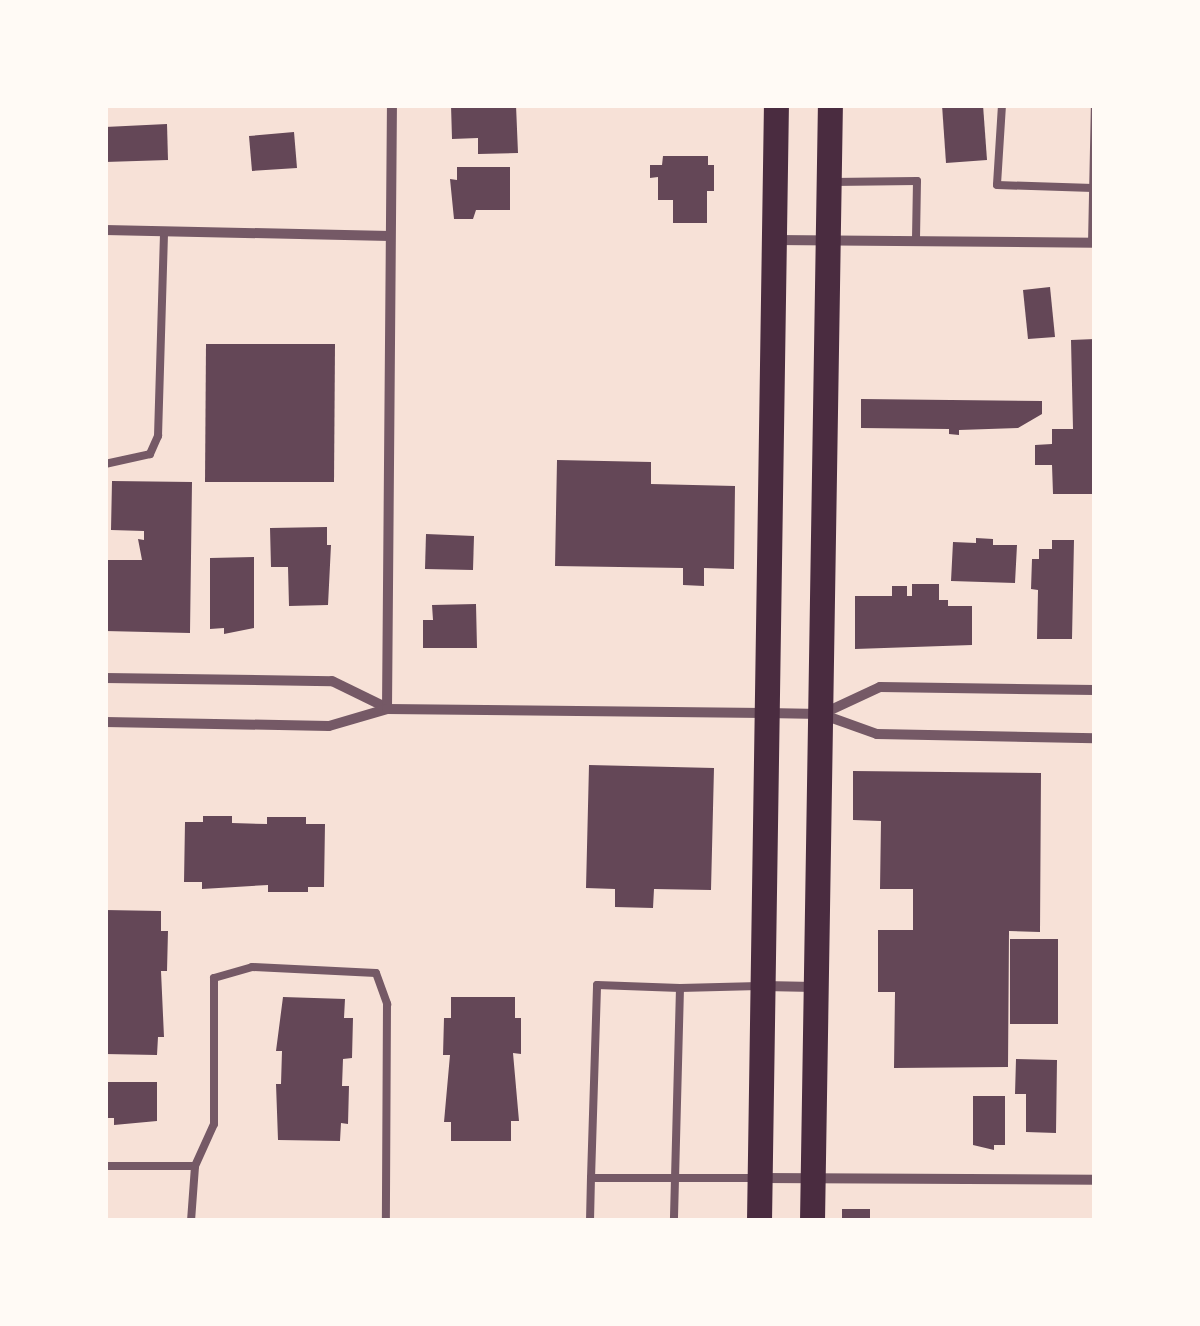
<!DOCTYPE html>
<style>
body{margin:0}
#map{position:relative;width:1200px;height:1326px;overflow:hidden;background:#f7e1d7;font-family:"Varela Round",sans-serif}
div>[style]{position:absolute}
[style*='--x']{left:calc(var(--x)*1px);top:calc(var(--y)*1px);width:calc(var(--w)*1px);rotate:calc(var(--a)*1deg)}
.building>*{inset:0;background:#644757}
.service>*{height:8px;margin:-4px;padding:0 4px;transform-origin:4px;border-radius:4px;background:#755966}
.minor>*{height:10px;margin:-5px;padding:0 5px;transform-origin:5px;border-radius:5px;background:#755966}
.primary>*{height:25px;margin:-12.5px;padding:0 12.5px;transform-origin:12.5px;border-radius:12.5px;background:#4a2c40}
span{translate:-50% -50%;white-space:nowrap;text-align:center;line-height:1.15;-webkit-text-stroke:8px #fffaf5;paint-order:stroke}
.frame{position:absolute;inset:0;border:108px solid #fffaf5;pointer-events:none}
</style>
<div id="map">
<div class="building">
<div style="clip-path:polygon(451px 105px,516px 105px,518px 153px,478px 154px,478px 138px,452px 139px)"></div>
<div style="clip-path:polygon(942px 105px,983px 105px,987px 160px,946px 163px)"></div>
<div style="clip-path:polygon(167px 124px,168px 160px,105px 162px,105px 127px)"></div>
<div style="clip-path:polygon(294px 132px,297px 168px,252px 171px,249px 136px)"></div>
<div style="clip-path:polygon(663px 156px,708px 156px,708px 165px,714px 165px,714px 191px,707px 191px,707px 223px,673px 223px,673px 200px,658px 200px,658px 177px,650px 178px,650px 165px,662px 165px)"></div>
<div style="clip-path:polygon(457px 167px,510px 167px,510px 210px,476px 210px,473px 219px,454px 219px,450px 179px,457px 180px)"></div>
<div style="clip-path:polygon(1050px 287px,1055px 337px,1028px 339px,1023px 290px)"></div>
<div style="clip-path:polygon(1095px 339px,1095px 494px,1053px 494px,1052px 465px,1035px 465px,1035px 445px,1052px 444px,1052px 429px,1073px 429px,1071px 340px)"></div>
<div style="clip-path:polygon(206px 344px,335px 344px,334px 482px,205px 482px)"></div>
<div style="clip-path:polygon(861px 399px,1042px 401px,1042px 414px,1018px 428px,959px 430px,959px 435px,949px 434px,949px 429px,861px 428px)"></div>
<div style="clip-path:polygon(557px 460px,651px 462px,651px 484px,735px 486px,734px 569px,704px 568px,704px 586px,683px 585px,683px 568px,555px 566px)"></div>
<div style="clip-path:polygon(112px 481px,192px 482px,190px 633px,105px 631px,105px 560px,142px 560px,138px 539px,144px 540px,144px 531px,111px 530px)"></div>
<div style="clip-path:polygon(327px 527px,327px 545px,331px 545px,328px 605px,289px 606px,288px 567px,271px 567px,270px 528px)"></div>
<div style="clip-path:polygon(426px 534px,474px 536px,473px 570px,425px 569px)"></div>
<div style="clip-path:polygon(976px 538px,993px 539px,993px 545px,1017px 545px,1015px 583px,951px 581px,953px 542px,976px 543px)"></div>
<div style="clip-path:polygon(1052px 540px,1074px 540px,1072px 639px,1037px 639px,1038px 590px,1031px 589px,1032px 559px,1039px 559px,1039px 549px,1052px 549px)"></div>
<div style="clip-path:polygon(254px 557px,254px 628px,224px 634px,224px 628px,210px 629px,210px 558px)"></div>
<div style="clip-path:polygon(912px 584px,939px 584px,939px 600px,948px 600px,948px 606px,972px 606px,972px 645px,855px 649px,855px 596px,892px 596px,892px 586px,907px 586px,907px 596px,912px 596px)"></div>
<div style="clip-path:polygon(476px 604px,477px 648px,423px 648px,423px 620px,433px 620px,432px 605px)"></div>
<div style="clip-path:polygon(589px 765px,714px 768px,711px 890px,654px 889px,653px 908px,615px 907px,615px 889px,586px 888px)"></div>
<div style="clip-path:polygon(853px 771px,1041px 773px,1040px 932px,1009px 931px,1008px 1067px,894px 1068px,895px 992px,878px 992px,878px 930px,913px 930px,913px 889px,880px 889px,881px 821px,853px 820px)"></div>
<div style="clip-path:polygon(203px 816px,232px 816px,232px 823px,267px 824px,267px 817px,306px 817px,306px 824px,325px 824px,324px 887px,308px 887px,308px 892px,268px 892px,268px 885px,202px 889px,202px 882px,184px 882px,185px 822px,203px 822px)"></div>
<div style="clip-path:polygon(105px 910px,161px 911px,161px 931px,168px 931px,167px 971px,161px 971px,164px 1037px,158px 1037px,157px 1055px,105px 1054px)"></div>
<div style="clip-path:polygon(1010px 939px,1058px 939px,1058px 1024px,1010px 1024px)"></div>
<div style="clip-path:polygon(283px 997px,345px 999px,344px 1018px,353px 1018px,352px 1058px,343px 1059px,342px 1086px,349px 1086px,348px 1124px,341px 1123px,340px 1141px,278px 1140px,276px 1084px,281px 1084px,282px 1051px,276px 1051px)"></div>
<div style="clip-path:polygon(451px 997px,515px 997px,515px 1018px,521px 1018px,521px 1054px,513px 1053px,519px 1121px,511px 1121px,511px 1141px,451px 1141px,451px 1122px,444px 1122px,450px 1055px,443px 1055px,444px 1018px,451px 1018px)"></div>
<div style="clip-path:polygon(1016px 1059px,1057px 1060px,1056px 1133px,1026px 1132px,1026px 1094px,1015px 1094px)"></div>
<div style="clip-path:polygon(105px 1082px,157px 1082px,157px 1121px,114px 1125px,114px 1118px,105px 1118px)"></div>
<div style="clip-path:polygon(973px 1096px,1005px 1096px,1005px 1145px,994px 1145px,994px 1150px,973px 1145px)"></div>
<div style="clip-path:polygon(842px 1209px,870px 1209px,870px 1221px,842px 1221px)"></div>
</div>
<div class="service">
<div style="--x:1002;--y:105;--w:80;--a:93.6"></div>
<div style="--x:997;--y:185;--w:96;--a:1.8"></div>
<div style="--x:832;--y:182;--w:85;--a:-0.7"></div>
<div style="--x:917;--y:181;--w:60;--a:91"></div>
<div style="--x:1092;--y:243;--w:138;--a:-88.8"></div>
<div style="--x:105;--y:464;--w:46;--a:-12.5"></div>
<div style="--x:150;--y:454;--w:20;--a:-66"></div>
<div style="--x:158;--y:436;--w:205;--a:-88.3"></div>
<div style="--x:680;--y:988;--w:79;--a:-1.5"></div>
<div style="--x:105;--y:1166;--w:90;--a:0"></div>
<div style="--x:591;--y:1178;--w:193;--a:-88.2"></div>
<div style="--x:597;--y:985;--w:83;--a:2.1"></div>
<div style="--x:680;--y:988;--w:233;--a:91.5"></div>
<div style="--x:191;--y:1221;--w:55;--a:-85.8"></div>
<div style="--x:195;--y:1166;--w:46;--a:-65.7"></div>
<div style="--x:214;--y:1124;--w:146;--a:-90"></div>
<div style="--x:214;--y:978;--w:40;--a:-16"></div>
<div style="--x:252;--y:967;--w:124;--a:2.8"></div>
<div style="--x:376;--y:973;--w:33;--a:70"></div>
<div style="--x:387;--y:1004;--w:217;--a:90.3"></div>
<div style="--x:590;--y:1221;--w:43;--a:-88.7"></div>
<div style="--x:591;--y:1178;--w:164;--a:0"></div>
</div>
<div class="minor">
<div style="--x:105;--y:230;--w:285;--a:1.2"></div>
<div style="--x:775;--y:240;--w:320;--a:0.5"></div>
<div style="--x:105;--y:678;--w:227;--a:0.8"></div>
<div style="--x:332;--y:681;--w:61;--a:26.1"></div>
<div style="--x:387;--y:709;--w:604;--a:-89.53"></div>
<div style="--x:822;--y:714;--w:64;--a:-25"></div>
<div style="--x:880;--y:687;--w:215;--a:0.8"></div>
<div style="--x:105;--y:722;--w:224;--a:1"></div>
<div style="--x:329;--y:726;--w:60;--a:-16.3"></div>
<div style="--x:387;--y:709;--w:379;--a:0.6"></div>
<div style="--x:766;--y:713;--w:55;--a:1"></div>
<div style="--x:821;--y:714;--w:59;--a:19.7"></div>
<div style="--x:877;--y:734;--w:218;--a:1.1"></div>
<div style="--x:764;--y:986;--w:50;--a:1.1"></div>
<div style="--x:760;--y:1178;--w:335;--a:0.3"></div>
</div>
<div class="primary">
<div style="--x:759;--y:1221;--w:1116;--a:-89.13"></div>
<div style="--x:812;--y:1221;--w:1116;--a:-89.08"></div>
</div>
<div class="frame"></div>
</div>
